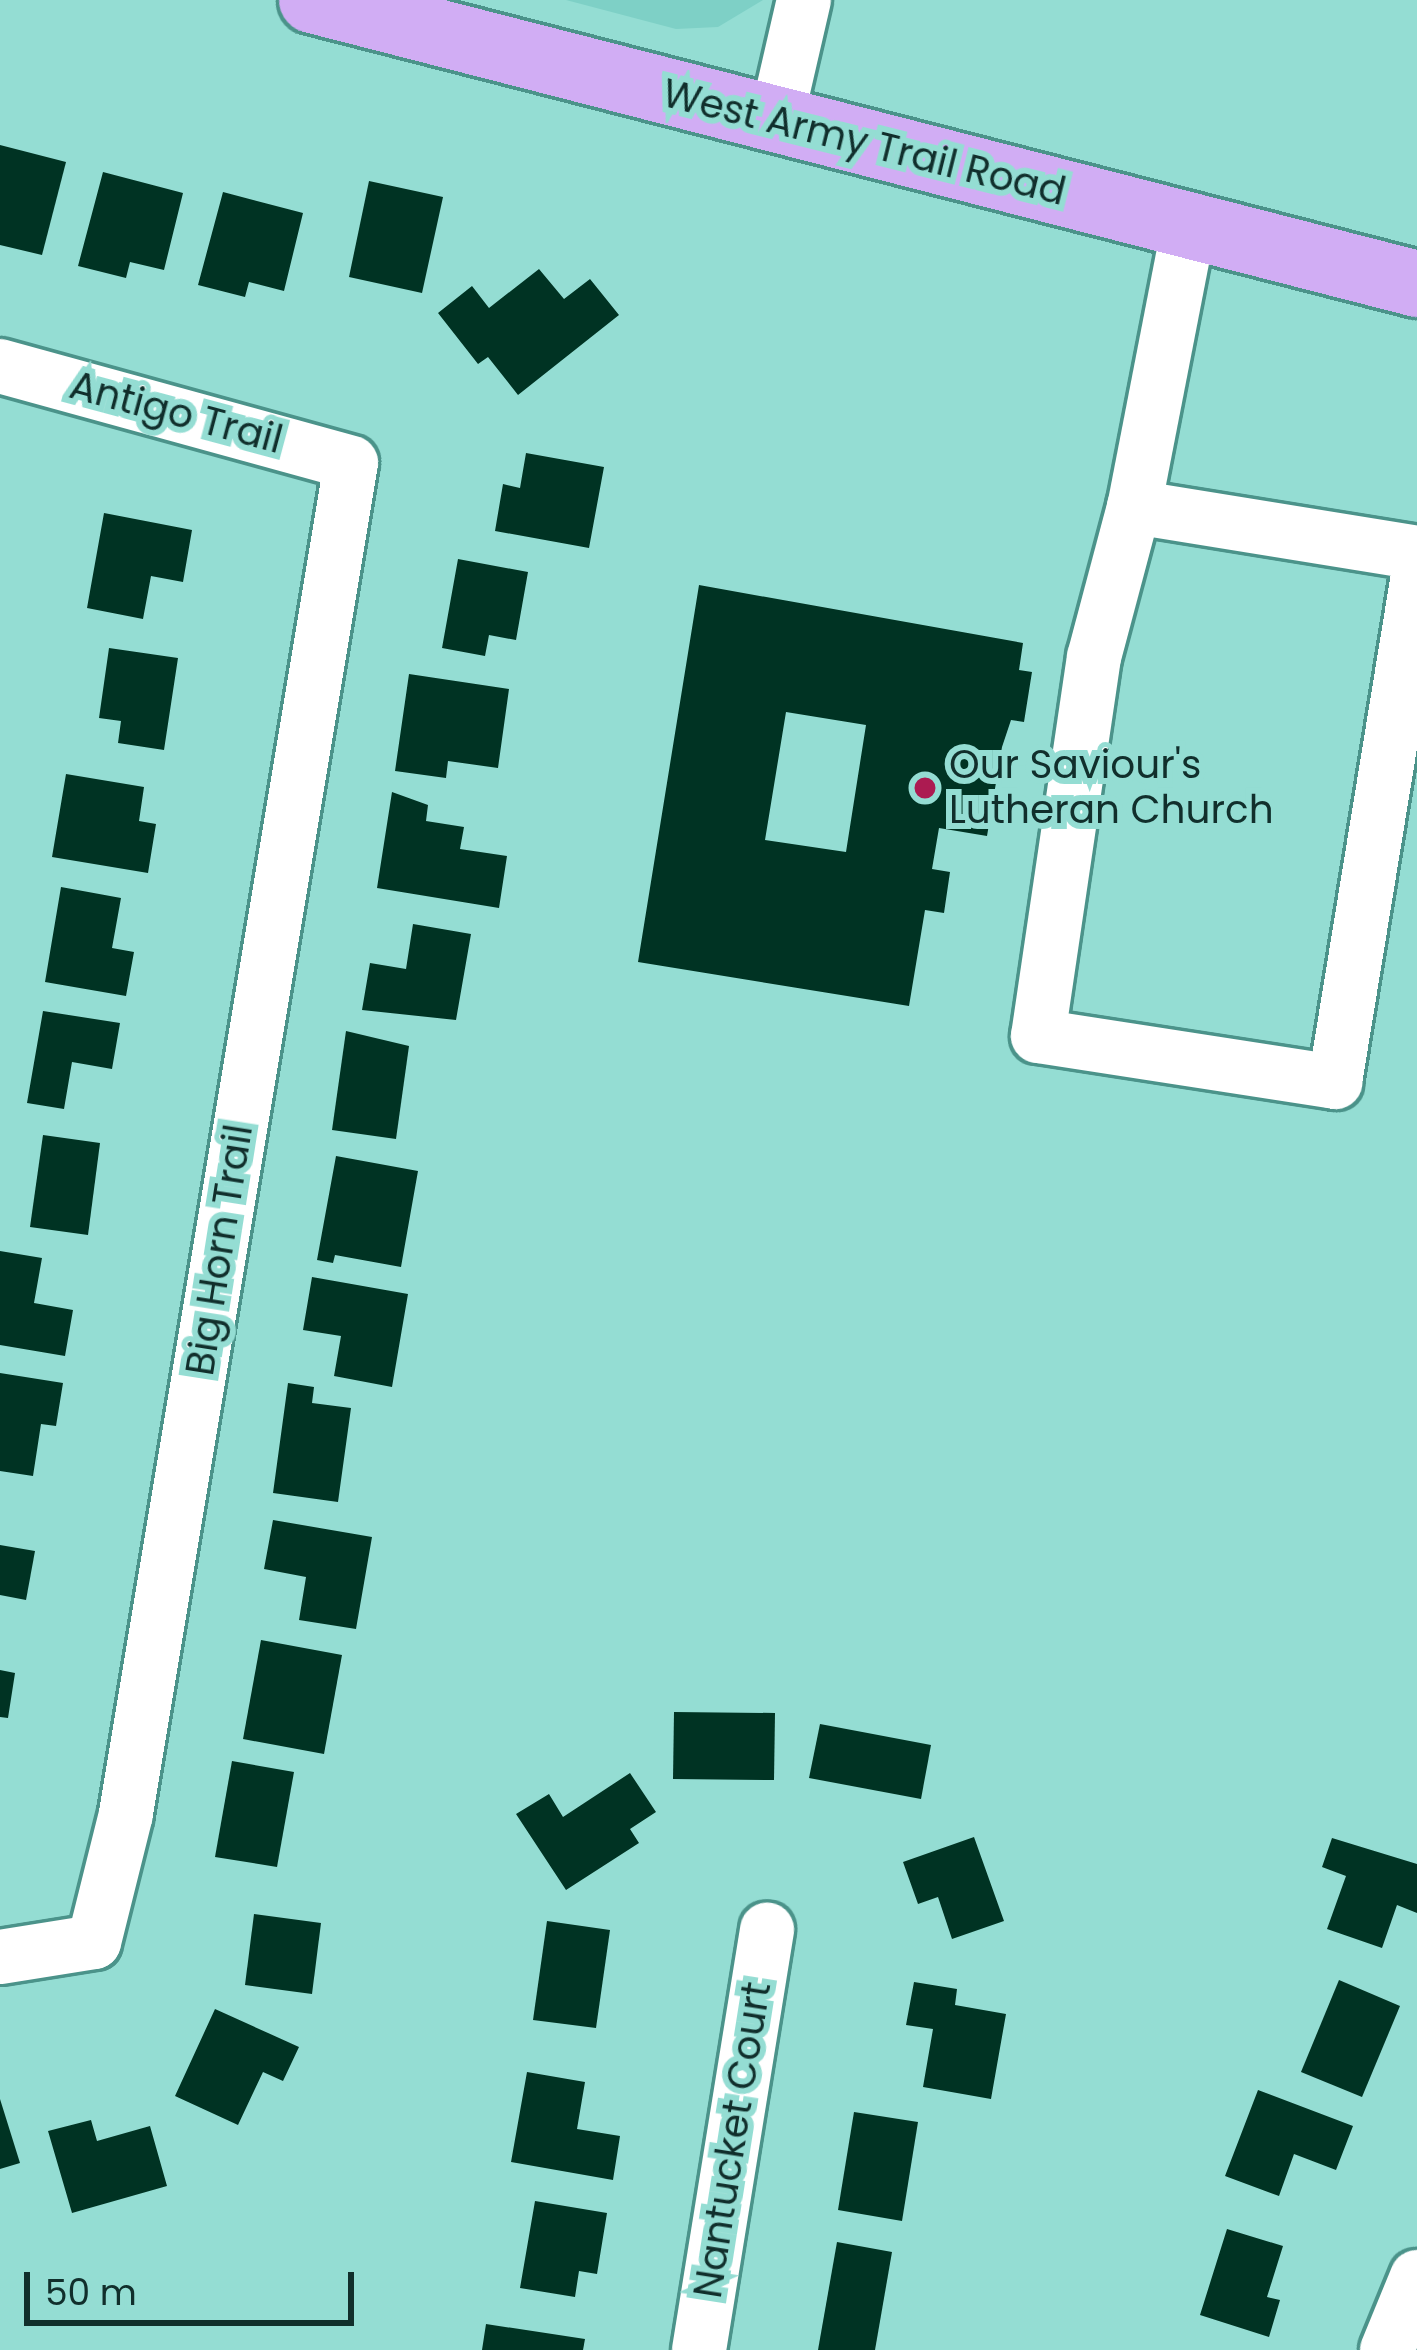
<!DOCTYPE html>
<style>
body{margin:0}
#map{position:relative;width:1417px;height:2350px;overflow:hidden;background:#94ddd3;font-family:Poppins,sans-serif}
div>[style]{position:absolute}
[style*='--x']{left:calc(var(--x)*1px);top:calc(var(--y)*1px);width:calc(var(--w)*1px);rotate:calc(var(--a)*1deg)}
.built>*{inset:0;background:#7ed0c6}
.building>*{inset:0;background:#003323}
.roads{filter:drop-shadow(3px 0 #4b938a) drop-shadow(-3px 0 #4b938a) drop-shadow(0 3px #4b938a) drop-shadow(0 -3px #4b938a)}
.minor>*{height:54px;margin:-27px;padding:0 27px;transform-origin:27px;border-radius:27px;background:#fff}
.major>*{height:66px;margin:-33px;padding:0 33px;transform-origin:33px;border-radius:33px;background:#d1adf4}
.dots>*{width:33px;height:33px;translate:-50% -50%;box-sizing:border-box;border:6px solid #94ddd3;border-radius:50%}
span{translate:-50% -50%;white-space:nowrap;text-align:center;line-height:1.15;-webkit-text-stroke:12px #94ddd3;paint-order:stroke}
.street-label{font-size:39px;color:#112f2c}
.poi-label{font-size:39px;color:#112f2c}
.left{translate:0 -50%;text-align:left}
.scale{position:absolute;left:24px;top:2272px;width:330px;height:54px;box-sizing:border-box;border:6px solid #112f2c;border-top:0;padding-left:15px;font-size:36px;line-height:42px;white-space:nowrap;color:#112f2c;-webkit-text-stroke:9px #94ddd3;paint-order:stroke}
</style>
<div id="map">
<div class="built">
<div style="clip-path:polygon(566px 0,763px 0,718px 27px,676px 29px)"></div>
</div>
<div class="building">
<div style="clip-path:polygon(0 145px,66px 162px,42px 255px,0 245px)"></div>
<div style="clip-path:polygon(103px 172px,183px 193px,164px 270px,130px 262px,126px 278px,78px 266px)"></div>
<div style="clip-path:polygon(369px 181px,443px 197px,422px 293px,349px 277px)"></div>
<div style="clip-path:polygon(223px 192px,303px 213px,284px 291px,249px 282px,245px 297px,198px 285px)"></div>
<div style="clip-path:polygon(539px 269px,564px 299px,590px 279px,619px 315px,518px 395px,488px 357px,478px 364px,438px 313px,472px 286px,489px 308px)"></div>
<div style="clip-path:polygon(526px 453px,604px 467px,589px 548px,495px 531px,503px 484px,520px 488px)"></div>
<div style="clip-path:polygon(104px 513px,192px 530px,183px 582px,151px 576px,143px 619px,87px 608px)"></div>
<div style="clip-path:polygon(458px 559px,528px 572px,516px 640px,489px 635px,485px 656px,442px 648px)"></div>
<div style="clip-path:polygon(evenodd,699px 585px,1023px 643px,1019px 670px,1032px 672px,1024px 722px,1011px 720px,1002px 747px,987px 836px,939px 828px,932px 869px,950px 872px,944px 913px,925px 910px,909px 1006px,638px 962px,699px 585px,786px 712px,866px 725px,846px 852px,765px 840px,786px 712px)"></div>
<div style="clip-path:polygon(109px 648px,178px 658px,164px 750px,118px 743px,121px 721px,99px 718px)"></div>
<div style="clip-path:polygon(409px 674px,509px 689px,498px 768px,448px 761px,446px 778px,395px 771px)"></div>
<div style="clip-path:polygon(66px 774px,144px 787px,139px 821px,156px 824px,148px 873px,52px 857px)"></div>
<div style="clip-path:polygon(392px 792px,428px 805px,426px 821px,464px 827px,460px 849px,507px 856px,499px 908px,377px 888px)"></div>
<div style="clip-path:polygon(61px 887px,121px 898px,112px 948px,134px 952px,126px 996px,45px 982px)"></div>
<div style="clip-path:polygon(413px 924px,471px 934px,456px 1020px,362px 1010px,370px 963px,406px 969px)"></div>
<div style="clip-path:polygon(43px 1011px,120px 1023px,112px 1069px,72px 1062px,64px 1109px,27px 1103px)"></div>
<div style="clip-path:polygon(346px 1031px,409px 1046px,396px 1139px,332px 1130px)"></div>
<div style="clip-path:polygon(43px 1135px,100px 1143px,88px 1235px,30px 1227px)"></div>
<div style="clip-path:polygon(336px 1156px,418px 1171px,401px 1267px,335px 1255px,333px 1263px,317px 1260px)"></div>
<div style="clip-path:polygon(0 1251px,42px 1258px,34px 1303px,73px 1310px,65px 1356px,0 1345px)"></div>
<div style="clip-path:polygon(312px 1277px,408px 1294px,392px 1387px,334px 1376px,341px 1336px,303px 1330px)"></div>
<div style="clip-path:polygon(0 1373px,63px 1383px,56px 1426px,41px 1424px,33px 1476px,0 1471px)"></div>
<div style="clip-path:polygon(288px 1383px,314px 1387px,312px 1403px,351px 1408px,338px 1502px,273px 1493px)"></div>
<div style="clip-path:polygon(273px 1520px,372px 1537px,356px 1629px,299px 1620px,306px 1577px,264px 1569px)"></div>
<div style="clip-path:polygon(0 1545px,35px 1551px,26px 1600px,0 1595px)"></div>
<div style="clip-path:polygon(261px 1640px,342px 1655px,324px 1754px,243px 1739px)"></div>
<div style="clip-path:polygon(0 1670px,15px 1673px,8px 1718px,0 1717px)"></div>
<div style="clip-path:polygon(674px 1712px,775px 1713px,774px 1780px,673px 1779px)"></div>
<div style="clip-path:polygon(820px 1724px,931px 1745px,921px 1799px,809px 1778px)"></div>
<div style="clip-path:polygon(232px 1761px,294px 1772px,277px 1867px,215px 1857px)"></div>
<div style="clip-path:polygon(630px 1773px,656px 1812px,630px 1829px,639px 1843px,566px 1890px,516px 1814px,549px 1794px,563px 1817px)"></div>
<div style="clip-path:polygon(974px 1837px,1004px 1921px,952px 1939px,938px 1897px,918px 1904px,903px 1862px)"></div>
<div style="clip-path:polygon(1332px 1838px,1417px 1864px,1417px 1913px,1397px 1905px,1382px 1948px,1327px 1929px,1346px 1876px,1322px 1867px)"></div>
<div style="clip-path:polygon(254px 1914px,321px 1923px,312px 1994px,245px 1985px)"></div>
<div style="clip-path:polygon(547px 1921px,610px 1930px,596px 2028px,533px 2020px)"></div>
<div style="clip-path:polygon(1339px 1980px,1400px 2006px,1362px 2097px,1301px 2072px)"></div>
<div style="clip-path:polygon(914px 1982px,957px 1989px,955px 2005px,1006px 2014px,991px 2099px,923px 2087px,933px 2029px,906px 2025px)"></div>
<div style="clip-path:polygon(215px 2009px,299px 2047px,283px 2081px,263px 2072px,238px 2125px,175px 2096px)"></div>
<div style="clip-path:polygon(527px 2072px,585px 2082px,577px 2129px,620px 2136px,613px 2180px,511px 2162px)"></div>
<div style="clip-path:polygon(1258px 2090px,1353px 2126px,1336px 2170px,1294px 2154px,1279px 2196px,1225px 2176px)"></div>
<div style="clip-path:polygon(0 2099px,20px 2163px,0 2169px)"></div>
<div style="clip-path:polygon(854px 2112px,918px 2122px,902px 2221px,838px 2210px)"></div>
<div style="clip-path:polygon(91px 2120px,97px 2141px,150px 2126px,167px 2186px,72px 2213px,48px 2131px)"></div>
<div style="clip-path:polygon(535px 2201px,607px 2213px,597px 2274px,579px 2271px,575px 2297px,520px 2288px)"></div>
<div style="clip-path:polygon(1227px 2229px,1283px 2246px,1267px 2297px,1280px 2300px,1269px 2337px,1200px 2315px)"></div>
<div style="clip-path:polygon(837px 2242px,892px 2252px,875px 2350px,818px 2350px)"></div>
<div style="clip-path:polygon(486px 2324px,585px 2339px,583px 2350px,482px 2350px)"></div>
</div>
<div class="roads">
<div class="minor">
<div style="--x:776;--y:121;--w:124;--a:-77"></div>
<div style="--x:1189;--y:225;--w:287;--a:101"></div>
<div style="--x:1134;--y:507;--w:155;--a:104.9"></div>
<div style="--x:1094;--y:657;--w:383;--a:98.4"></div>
<div style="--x:1038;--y:1036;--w:301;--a:8.8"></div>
<div style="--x:1335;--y:1082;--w:508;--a:-80.7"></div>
<div style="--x:0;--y:366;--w:364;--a:15.4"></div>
<div style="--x:351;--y:463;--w:1370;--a:99.46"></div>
<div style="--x:126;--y:1814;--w:132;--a:104"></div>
<div style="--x:94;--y:1942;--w:95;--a:170.9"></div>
<div style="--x:1134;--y:507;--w:287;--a:9.2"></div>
<div style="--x:699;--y:2350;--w:426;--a:-80.8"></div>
<div style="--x:1387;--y:2350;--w:79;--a:-67.7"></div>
</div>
<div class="major">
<div style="--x:312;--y:0;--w:1141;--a:14.41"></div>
</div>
</div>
<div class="dots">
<div style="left:925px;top:788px;background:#ac1b51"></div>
</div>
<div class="street-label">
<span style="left:864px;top:143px;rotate:14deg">West Army Trail Road</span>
<span style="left:176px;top:413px;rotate:15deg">Antigo Trail</span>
<span style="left:220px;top:1250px;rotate:-81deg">Big Horn Trail</span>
<span style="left:733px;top:2140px;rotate:-81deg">Nantucket Court</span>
</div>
<div class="poi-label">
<span class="left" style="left:949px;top:788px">Our Saviour's<br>Lutheran Church</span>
</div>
<div class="scale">50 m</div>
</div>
